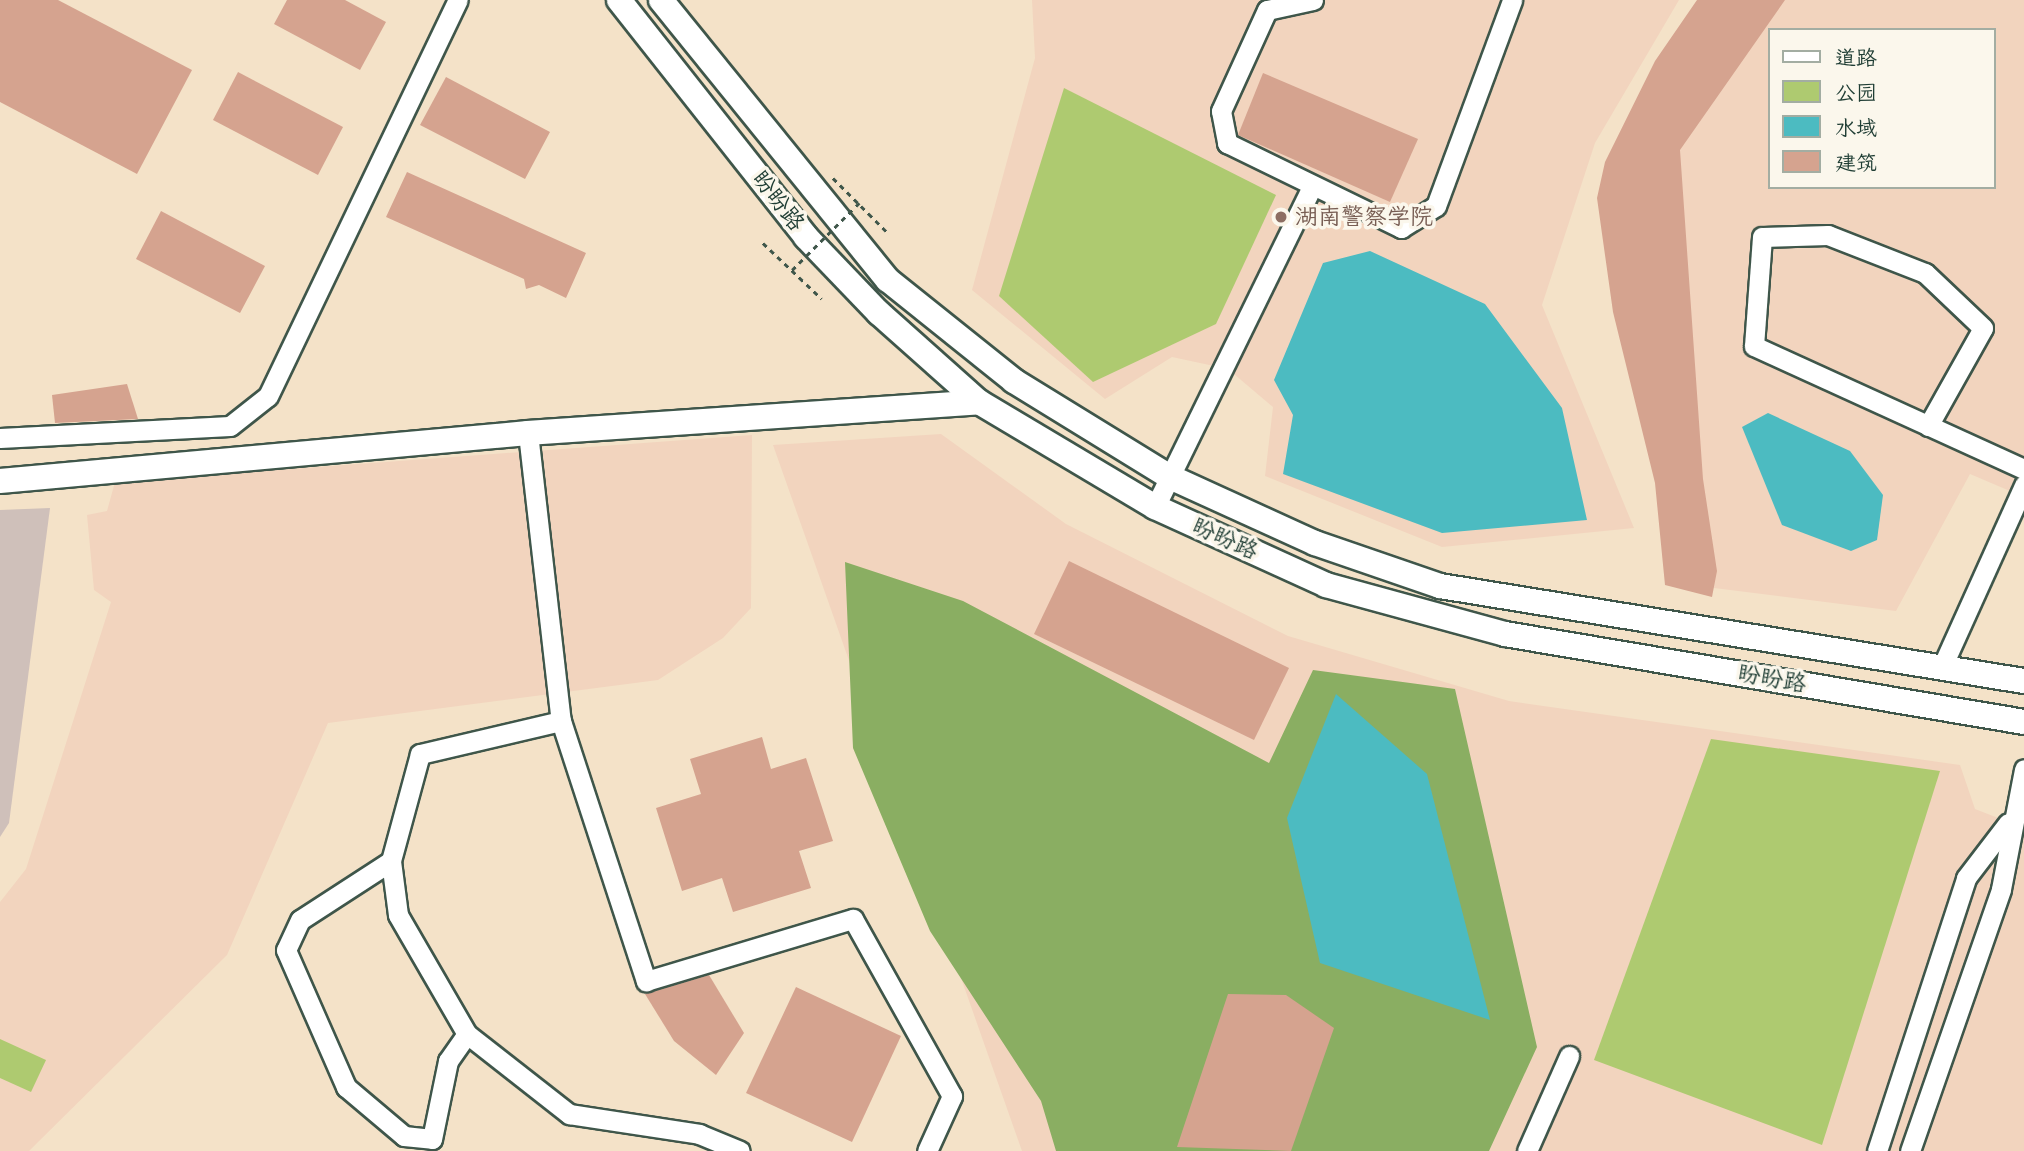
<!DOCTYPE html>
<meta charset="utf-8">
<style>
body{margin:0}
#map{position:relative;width:2024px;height:1151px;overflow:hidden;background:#f4e2c8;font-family:"Comic Neue","LXGW WenKai TC",sans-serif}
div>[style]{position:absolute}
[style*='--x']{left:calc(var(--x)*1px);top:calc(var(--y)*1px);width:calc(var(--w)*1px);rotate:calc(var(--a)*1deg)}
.built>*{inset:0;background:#f2d4be}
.industrial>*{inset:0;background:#cfc0ba}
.green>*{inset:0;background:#aeca70}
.forest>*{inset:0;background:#8aae62}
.water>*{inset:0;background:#4cbbc1}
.building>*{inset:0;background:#d5a38f}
.path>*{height:2.5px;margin-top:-1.25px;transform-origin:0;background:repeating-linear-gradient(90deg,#3f564a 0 5px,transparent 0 10px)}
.roads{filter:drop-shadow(2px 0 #3f564a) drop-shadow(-2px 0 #3f564a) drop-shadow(0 2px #3f564a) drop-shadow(0 -2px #3f564a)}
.minor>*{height:19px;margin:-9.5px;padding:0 9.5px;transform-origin:9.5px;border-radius:9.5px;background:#fff}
.major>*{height:24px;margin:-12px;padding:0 12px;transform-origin:12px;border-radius:12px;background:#fff}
.path-bridge>*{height:2.5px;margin-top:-1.25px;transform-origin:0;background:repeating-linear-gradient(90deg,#3f564a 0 5px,transparent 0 10px)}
.dots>*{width:19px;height:19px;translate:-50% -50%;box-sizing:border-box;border:4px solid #fbf7ec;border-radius:50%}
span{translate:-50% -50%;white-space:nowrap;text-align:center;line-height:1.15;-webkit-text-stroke:7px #fbf7ec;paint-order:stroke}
.street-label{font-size:23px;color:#1f3d34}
.education-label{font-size:23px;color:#785e54}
.left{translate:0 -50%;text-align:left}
.legend{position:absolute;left:1768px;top:28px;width:228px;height:161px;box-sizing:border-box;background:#fbf7ec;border:2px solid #a3ada2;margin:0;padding:9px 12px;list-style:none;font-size:21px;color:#1f3d34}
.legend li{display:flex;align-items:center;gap:14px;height:35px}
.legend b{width:35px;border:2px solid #a3ada2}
</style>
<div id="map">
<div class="built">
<div style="clip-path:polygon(1032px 0,1679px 0,1595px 143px,1542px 305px,1634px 528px,1442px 547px,1265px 476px,1273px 407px,1228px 369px,1172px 357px,1105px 399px,972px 290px,1035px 58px)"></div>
<div style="clip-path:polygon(evenodd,1771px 0,2024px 0,2024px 497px,1970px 474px,1896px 611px,1706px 587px,1671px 143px,1771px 0,1770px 30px,1994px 30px,1994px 187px,1770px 187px,1770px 30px)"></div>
<div style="clip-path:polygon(941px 434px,1066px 524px,1288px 636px,1509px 701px,1960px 765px,1975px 809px,2024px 828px,2024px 1151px,1022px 1151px,773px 445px)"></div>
<div style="clip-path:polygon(752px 435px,751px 608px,723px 638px,658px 680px,328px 723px,227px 955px,29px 1151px,0 1151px,0 902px,26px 869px,111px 602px,94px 590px,87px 515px,107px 511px,115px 482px)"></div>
</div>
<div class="industrial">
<div style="clip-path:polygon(50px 508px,9px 823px,0 837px,0 510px)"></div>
</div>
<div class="green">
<div style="clip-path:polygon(1064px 88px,1276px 195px,1216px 324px,1093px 382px,999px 296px)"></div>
<div style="clip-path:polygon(1711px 739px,1940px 771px,1822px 1145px,1594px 1060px)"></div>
<div style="clip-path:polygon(0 1039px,46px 1060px,31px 1092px,0 1078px)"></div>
</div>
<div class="forest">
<div style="clip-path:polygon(845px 562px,963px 601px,1269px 763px,1313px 670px,1455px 689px,1537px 1047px,1489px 1151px,1056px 1151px,1041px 1101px,930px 931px,853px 748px)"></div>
</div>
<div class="water">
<div style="clip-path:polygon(1370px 251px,1485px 304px,1562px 408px,1587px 520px,1442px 533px,1283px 474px,1293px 415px,1274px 380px,1323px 263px)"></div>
<div style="clip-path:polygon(1768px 413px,1850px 451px,1883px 495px,1877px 540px,1851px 551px,1782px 525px,1742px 427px)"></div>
<div style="clip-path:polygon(1336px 694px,1427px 774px,1490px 1020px,1320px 963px,1287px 818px)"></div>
</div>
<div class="building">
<div style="clip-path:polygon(0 0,58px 0,192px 70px,137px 174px,0 102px)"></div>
<div style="clip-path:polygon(287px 0,345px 0,386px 22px,360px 70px,274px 24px)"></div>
<div style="clip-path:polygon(1697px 0,1785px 0,1680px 150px,1703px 479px,1717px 571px,1712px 597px,1665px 585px,1655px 483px,1613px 312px,1597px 198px,1605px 162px,1655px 61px)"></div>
<div style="clip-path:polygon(238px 72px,343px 127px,318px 175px,213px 120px)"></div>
<div style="clip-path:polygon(1263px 73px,1418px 139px,1390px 202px,1238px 135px)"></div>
<div style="clip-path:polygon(446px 77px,550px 132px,525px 179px,420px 125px)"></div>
<div style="clip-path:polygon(407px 172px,586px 253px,566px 298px,539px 285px,526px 289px,524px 279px,386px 217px)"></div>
<div style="clip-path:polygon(161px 211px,265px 266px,240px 313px,136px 259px)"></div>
<div style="clip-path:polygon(127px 384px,138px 419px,55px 423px,52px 395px)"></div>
<div style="clip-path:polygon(1069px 561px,1289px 668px,1254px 740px,1034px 634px)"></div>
<div style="clip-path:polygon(762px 737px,771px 769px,806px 758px,833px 841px,799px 851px,811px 888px,733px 912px,722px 878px,682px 891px,656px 808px,701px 794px,690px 759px)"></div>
<div style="clip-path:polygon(709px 975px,744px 1033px,716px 1075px,674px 1041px,645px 994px)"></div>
<div style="clip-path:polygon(796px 987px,901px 1036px,852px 1142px,746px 1093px)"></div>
<div style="clip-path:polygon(1228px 994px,1286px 995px,1334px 1028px,1291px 1151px,1177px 1147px)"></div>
</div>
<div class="path">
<div style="--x:833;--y:178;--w:79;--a:45"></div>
<div style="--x:763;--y:243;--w:81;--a:43.5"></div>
</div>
<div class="roads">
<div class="minor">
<div style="--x:1313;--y:0;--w:47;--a:167.7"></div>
<div style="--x:1267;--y:10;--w:111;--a:114.5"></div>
<div style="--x:1221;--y:111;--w:33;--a:79"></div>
<div style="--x:1227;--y:143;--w:194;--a:26"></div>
<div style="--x:1401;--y:228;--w:41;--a:-32.2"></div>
<div style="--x:1436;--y:206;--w:220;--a:-69.7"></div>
<div style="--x:1928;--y:426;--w:112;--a:-60.7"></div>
<div style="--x:1983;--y:328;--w:80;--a:-136.5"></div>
<div style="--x:1925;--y:273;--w:104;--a:-158.6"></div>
<div style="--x:1828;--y:235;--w:66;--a:178.3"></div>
<div style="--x:1762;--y:237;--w:109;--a:94.2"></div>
<div style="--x:1754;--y:346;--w:297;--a:24.5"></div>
<div style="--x:528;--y:433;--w:290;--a:83.5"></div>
<div style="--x:561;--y:721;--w:274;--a:71.9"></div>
<div style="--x:646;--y:981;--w:216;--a:-16.7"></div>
<div style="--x:853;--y:919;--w:203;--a:60.8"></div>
<div style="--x:952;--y:1096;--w:60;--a:114.4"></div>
<div style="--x:0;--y:438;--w:230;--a:-3"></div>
<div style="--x:230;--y:426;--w:48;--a:-38.3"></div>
<div style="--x:268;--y:396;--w:439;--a:-64.4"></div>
<div style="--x:1155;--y:507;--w:354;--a:-63.9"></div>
<div style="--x:1942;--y:667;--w:200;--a:-65.7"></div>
<div style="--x:561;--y:721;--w:145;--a:166.8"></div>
<div style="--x:420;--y:754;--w:111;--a:105.2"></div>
<div style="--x:391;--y:861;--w:54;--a:82.6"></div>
<div style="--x:398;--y:915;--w:138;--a:59.9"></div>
<div style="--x:467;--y:1034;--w:130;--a:38.1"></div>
<div style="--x:569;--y:1114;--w:132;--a:8.7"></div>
<div style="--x:699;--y:1134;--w:44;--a:22.5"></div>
<div style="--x:391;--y:861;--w:108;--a:147"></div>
<div style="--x:300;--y:920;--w:33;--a:115"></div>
<div style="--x:286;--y:950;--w:150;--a:66.3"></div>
<div style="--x:346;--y:1087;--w:76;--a:40.2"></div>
<div style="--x:404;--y:1136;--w:28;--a:6"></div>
<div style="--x:432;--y:1139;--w:80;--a:-78.4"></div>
<div style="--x:448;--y:1061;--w:33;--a:-55"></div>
<div style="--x:1527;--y:1151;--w:104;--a:-66.1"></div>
<div style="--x:1877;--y:1151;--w:287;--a:-71.9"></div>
<div style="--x:1966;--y:878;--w:69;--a:-52.6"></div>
<div style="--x:1910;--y:1151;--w:277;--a:-70.8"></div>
<div style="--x:2001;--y:889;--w:122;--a:-79.1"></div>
</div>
<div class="major">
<div style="--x:619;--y:0;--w:302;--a:51.7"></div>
<div style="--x:806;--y:237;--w:105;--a:46.2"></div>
<div style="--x:879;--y:313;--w:134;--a:41.7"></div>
<div style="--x:979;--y:402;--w:205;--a:30.8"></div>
<div style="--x:1155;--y:507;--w:188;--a:24.5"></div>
<div style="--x:1326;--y:585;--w:186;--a:15.3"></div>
<div style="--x:1505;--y:634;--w:526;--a:9.62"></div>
<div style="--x:661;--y:0;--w:360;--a:51"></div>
<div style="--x:888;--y:280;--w:161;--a:38.7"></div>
<div style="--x:1014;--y:381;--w:183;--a:31.6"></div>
<div style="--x:1170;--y:477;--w:159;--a:24.5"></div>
<div style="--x:1315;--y:543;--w:132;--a:19"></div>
<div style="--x:1440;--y:586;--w:592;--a:9.24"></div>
<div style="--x:0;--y:481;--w:530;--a:-5.19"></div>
<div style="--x:528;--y:433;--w:452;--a:-3.9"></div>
</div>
</div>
<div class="path-bridge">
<div style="--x:792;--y:270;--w:95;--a:-45"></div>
</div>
<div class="dots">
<div style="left:1281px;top:217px;background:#8d6e63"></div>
</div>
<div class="street-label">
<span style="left:778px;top:201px;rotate:52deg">盼盼路</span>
<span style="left:1225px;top:539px;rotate:24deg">盼盼路</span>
<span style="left:1772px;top:679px;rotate:10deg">盼盼路</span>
</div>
<div class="education-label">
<span class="left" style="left:1295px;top:217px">湖南警察学院</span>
</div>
<ul class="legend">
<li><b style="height:9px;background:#fff"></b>道路</li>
<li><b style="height:19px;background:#aeca70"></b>公园</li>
<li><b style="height:19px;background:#4cbbc1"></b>水域</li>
<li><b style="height:19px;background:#d5a38f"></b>建筑</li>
</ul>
</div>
